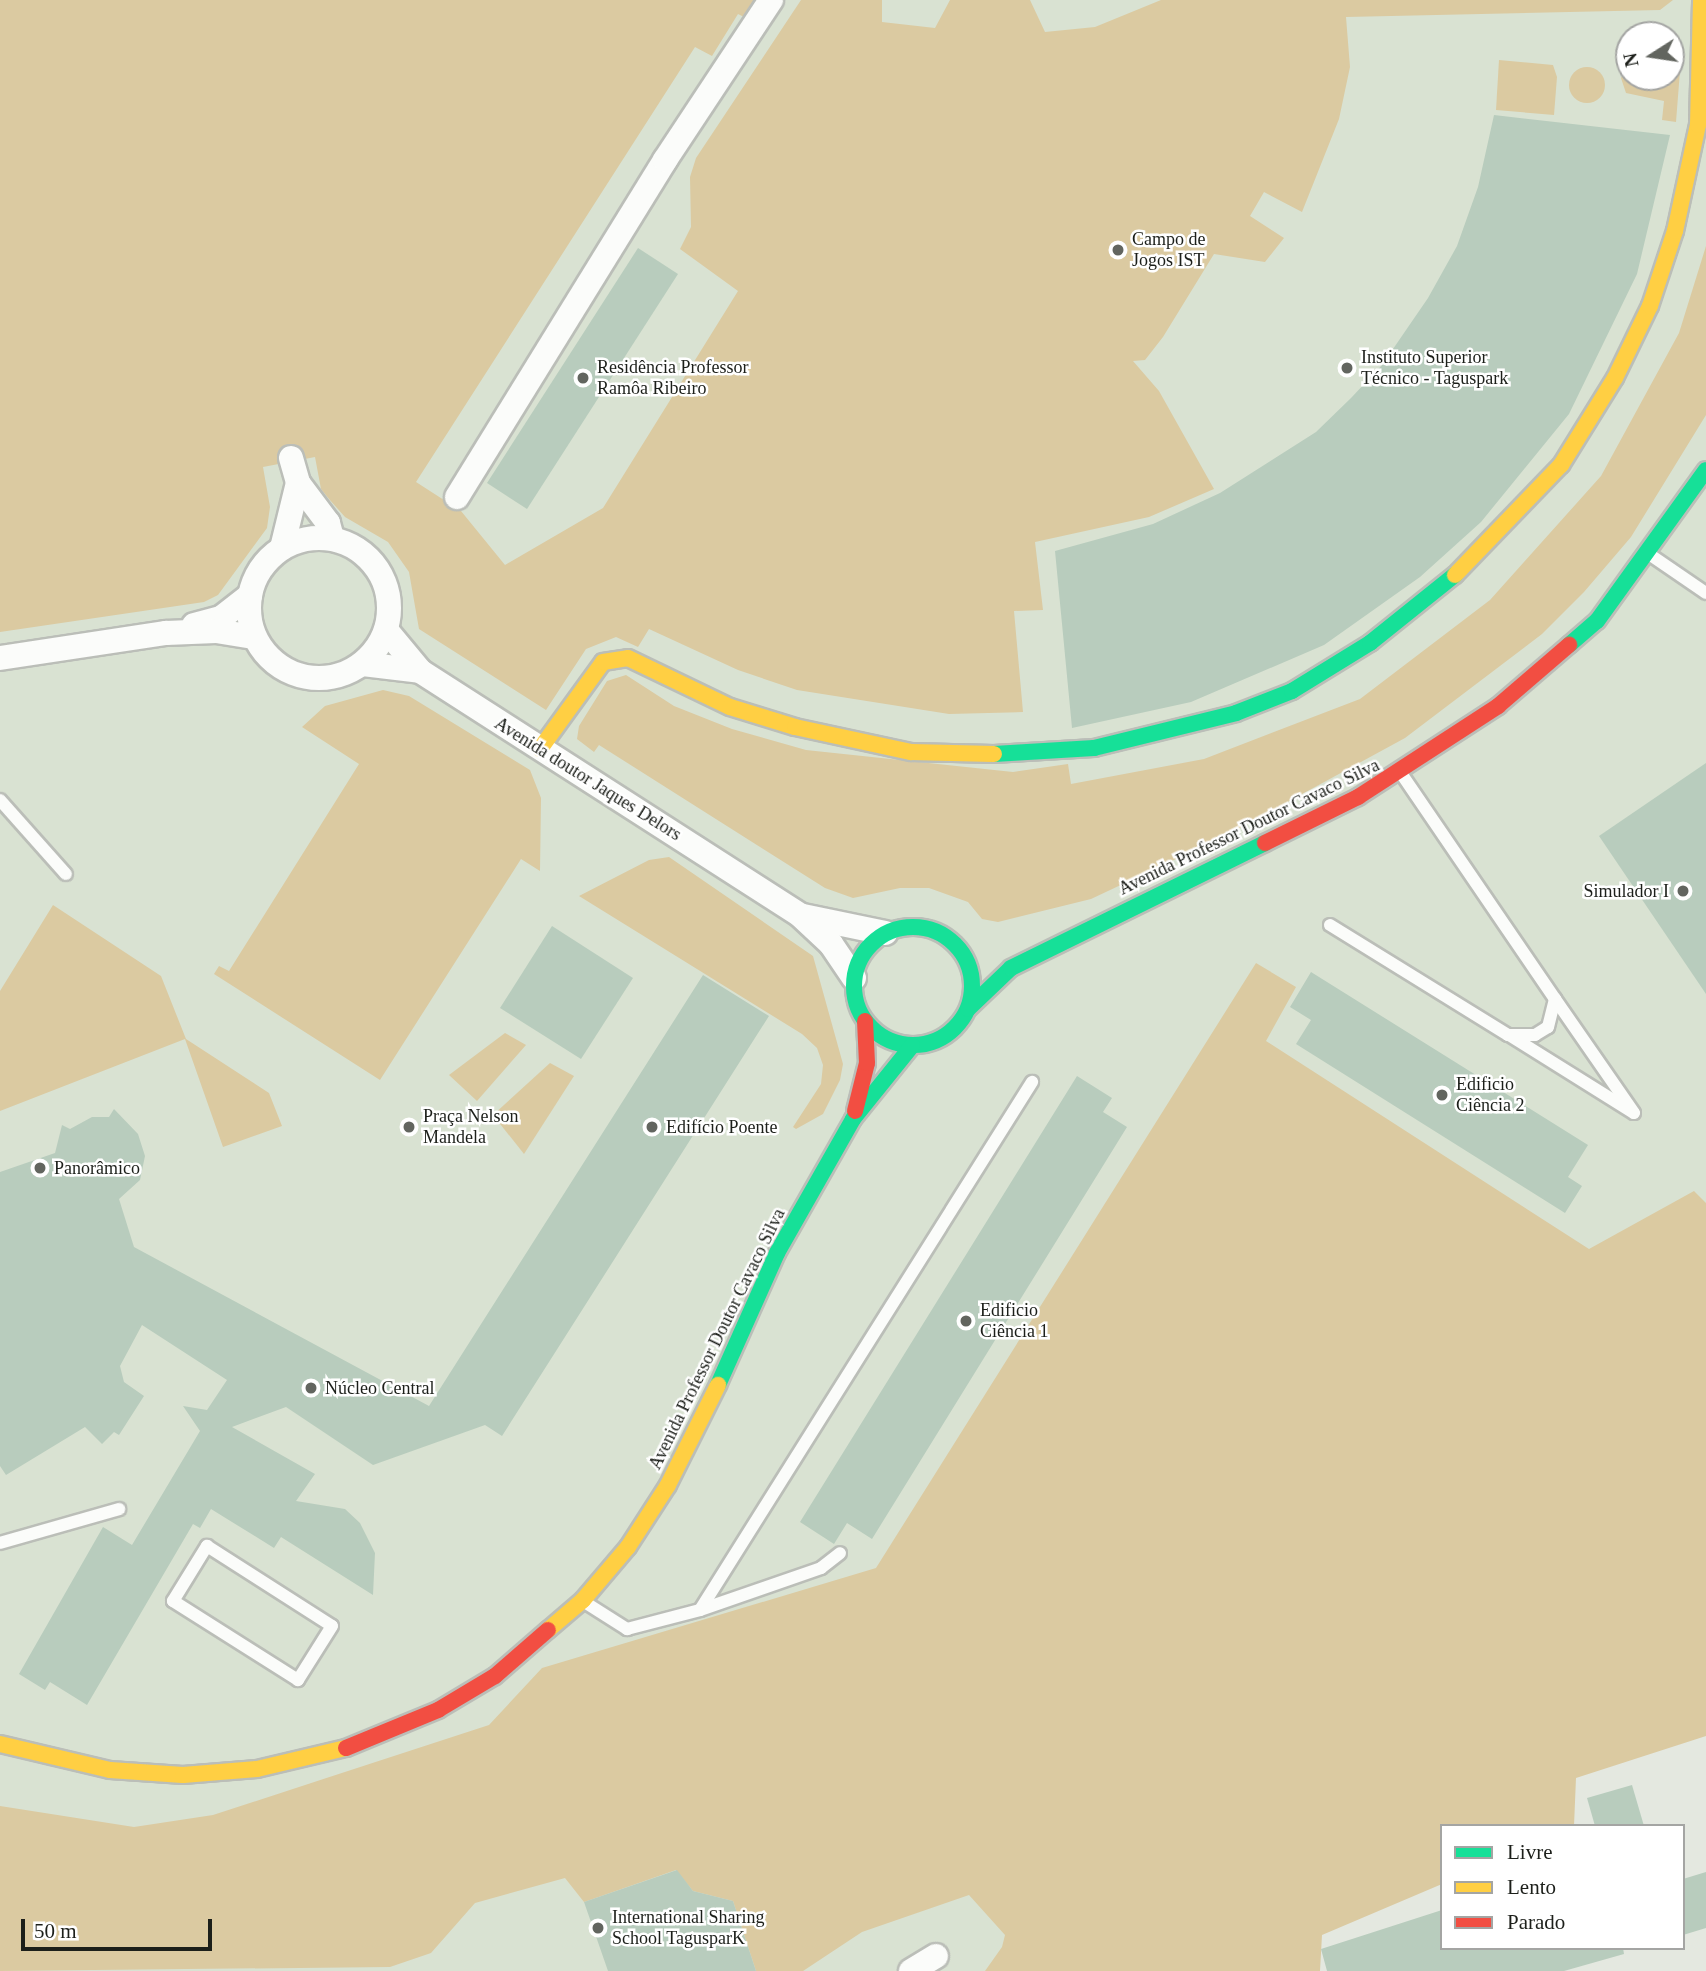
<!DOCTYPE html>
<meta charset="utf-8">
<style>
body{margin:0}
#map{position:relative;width:1706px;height:1971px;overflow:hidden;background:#e4e8e0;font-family:"Times New Roman",serif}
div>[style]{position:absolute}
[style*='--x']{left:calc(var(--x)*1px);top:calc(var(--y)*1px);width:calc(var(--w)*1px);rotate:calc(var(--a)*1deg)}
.built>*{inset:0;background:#d9e2d2}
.green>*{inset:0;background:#dbcaa1}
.round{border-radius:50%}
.building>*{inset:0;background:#b8ccbd}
.roads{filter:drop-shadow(2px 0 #bbbeb8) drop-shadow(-2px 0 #bbbeb8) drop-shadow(0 2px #bbbeb8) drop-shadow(0 -2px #bbbeb8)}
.lane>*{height:12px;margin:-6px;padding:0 6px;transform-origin:6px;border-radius:6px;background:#fbfcfa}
.street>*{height:24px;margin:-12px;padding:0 12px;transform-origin:12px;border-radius:12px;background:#fbfcfa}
.street>.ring{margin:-12px;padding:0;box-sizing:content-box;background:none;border:24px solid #fbfcfa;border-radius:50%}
.fast>*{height:16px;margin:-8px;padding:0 8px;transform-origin:8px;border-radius:8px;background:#16e098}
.fast>.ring{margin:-8px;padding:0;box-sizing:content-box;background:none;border:16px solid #16e098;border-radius:50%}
.slow>*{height:16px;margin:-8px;padding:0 8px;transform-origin:8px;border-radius:8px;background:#ffcf43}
.jam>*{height:16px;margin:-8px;padding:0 8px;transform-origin:8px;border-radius:8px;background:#f24e42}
.dots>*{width:19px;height:19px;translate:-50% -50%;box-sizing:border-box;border:4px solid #fff;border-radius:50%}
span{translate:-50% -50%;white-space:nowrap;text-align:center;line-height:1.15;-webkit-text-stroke:5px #fff;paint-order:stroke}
.poi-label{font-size:18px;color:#1c1f1a}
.left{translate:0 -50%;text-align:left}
.right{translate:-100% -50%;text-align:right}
.street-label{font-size:18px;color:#1c1f1a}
.legend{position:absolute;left:1440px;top:1824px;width:245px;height:126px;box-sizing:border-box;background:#fff;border:2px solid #a4a5a3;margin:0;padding:9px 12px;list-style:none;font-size:21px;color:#1c1f1a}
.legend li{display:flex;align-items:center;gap:14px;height:35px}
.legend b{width:35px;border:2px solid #a4a5a3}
.north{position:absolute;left:1615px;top:21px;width:70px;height:70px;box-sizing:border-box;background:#fff;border:2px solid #a4a5a3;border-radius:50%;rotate:258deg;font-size:19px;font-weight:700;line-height:28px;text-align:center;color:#1c1f1a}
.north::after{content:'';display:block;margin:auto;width:24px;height:32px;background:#62655f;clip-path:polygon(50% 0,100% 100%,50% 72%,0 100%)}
.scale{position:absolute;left:21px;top:1919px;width:191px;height:32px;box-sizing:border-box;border:4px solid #1c1f1a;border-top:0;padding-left:9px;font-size:21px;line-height:24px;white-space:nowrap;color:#1c1f1a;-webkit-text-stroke:5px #fff;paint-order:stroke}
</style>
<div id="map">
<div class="built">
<div style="clip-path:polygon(evenodd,0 0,1706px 0,1706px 1666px,1442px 1826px,1335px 1918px,1257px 1971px,0 1971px,0 0,1629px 35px,1671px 35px,1671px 77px,1629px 77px,1629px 35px)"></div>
</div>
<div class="green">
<div style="clip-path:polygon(0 0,757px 0,746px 18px,738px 14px,712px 56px,695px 47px,416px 482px,461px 511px,505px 565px,603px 508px,738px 291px,680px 249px,691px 227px,690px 177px,696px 158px,801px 0,882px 0,882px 22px,935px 28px,950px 0,1030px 0,1045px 32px,1095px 27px,1161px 0,1673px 0,1660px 10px,1346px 17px,1350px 67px,1339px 119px,1302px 212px,1264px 192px,1250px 216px,1284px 238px,1265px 262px,1214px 254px,1163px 337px,1145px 360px,1133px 361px,1159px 391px,1214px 489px,1149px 517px,1035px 542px,1043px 610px,1014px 611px,1023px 712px,949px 714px,797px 690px,738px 670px,649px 629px,638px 647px,616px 637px,586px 649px,546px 710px,419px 629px,409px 572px,388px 542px,345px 517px,329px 499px,321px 489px,315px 457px,263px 467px,270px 507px,267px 528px,218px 595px,204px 602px,0 632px)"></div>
<div style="clip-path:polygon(1499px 60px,1553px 65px,1557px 77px,1554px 115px,1496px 110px)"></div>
<div style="clip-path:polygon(1629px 63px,1629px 77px,1671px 77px,1671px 63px,1680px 71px,1676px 122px,1662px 120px,1664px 101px,1626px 93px,1621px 78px)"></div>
<div class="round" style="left:1569px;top:67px;width:36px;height:36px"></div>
<div style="clip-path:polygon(1706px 246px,1706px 415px,1631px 537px,1584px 592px,1542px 634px,1405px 738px,1227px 835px,1091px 899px,998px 922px,982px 919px,968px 902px,929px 888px,900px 888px,853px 898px,825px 888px,599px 745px,594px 752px,577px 739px,579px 726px,607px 681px,626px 675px,674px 706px,732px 729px,806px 750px,1013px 772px,1068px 764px,1071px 784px,1204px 759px,1360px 699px,1490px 600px,1601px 476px,1679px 333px)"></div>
<div style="clip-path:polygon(383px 690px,409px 696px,530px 770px,541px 798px,540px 871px,521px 859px,380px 1080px,214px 974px,219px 966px,229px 971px,359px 764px,302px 727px,325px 706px)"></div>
<div style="clip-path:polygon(669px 857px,813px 956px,843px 1064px,840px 1080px,823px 1114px,796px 1129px,793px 1127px,821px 1084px,823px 1065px,817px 1048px,802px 1034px,579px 896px,649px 860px)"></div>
<div style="clip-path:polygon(53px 905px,161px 976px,186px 1039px,269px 1093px,282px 1126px,223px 1147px,185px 1039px,0 1111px,0 991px)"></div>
<div style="clip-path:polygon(1256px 963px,1296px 987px,1266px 1041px,1589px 1249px,1694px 1191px,1706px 1203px,1706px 1736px,1576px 1778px,1574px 1826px,1442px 1826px,1442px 1884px,1322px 1935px,1320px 1971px,985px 1971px,1002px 1947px,1005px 1935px,969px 1895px,862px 1932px,803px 1971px,756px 1971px,733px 1901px,693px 1891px,676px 1870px,584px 1902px,565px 1878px,475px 1903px,431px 1953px,390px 1967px,0 1971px,0 1806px,134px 1827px,213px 1815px,489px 1725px,542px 1668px,876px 1568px)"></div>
<div style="clip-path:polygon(505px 1033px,526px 1045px,477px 1101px,449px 1075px)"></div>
<div style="clip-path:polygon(550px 1063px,574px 1076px,524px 1154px,493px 1115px)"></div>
</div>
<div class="building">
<div style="clip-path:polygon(1494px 115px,1670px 135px,1637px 274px,1569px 414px,1481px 522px,1420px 577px,1324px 645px,1191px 702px,1072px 728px,1055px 551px,1153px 524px,1220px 493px,1316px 432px,1351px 398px,1382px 365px,1428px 298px,1457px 246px,1478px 187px)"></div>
<div style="clip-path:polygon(638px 248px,678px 274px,527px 509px,487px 483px)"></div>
<div style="clip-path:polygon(1706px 763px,1706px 994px,1599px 836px)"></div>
<div style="clip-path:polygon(552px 926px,633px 978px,581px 1059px,500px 1008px)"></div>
<div style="clip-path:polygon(1311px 972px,1588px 1145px,1568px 1177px,1582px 1186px,1565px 1213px,1296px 1044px,1311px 1020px,1290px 1007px)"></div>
<div style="clip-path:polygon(703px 975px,769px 1016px,502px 1436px,485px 1425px,373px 1465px,286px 1407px,232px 1427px,315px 1474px,296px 1501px,345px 1509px,360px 1523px,375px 1553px,373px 1595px,281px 1537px,274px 1548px,211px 1509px,200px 1528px,193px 1524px,87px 1705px,50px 1682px,45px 1690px,19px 1674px,103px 1527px,132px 1545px,200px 1431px,183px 1406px,207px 1410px,227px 1380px,142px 1325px,120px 1366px,124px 1382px,144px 1396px,119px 1435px,114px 1432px,102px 1444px,85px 1427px,6px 1475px,0 1466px,0 1172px,55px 1153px,62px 1125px,70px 1129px,92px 1117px,109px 1117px,114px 1109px,138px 1134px,145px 1156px,140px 1180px,119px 1199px,134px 1247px,429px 1406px)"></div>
<div style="clip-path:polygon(1077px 1076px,1112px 1098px,1103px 1112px,1127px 1127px,872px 1539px,847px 1523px,834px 1544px,800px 1522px)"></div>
<div style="clip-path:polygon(1632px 1785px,1644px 1826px,1595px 1826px,1587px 1798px)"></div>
<div style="clip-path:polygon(677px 1870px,693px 1891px,733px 1901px,756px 1971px,608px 1971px,584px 1902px)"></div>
<div style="clip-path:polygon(1706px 1872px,1706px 1928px,1683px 1935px,1683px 1879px)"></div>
<div style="clip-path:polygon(1442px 1910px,1442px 1948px,1623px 1948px,1624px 1954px,1564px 1971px,1327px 1971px,1321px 1949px)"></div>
</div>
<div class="roads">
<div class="lane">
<div style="--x:1649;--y:554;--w:69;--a:34.4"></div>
<div style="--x:0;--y:800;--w:99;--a:48.3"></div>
<div style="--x:1330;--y:925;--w:209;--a:31.7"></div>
<div style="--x:1508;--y:1035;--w:27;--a:0"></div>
<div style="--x:1535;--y:1035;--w:15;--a:-32"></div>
<div style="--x:1548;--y:1027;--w:29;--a:-76"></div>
<div style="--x:1555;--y:999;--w:273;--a:-124.3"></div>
<div style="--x:1509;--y:1035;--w:147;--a:32"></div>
<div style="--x:1634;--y:1113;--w:139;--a:-124.7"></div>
<div style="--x:0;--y:1543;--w:124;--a:-15.9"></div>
<div style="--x:207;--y:1546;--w:148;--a:32.6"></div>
<div style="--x:332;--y:1626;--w:64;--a:122.2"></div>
<div style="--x:298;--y:1680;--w:148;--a:-147.7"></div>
<div style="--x:173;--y:1601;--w:65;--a:-58.3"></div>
<div style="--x:586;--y:1603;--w:49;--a:32.4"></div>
<div style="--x:627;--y:1629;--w:75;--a:-14.6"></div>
<div style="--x:700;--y:1610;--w:624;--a:-57.84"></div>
<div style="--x:700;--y:1610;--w:128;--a:-19.1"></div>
<div style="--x:821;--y:1568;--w:24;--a:-38"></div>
</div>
<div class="street">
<div style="--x:291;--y:458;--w:26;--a:74"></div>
<div style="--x:298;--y:483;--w:50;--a:53.1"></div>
<div style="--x:328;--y:523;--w:16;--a:75"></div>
<div style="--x:457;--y:497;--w:396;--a:-58.3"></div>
<div style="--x:665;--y:160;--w:192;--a:-56.5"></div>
<div class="ring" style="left:249px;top:538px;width:116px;height:116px"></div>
<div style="--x:282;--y:548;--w:67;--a:-76.2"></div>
<div style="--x:194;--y:625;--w:28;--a:-15"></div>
<div style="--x:221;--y:618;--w:37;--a:-38"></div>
<div style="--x:386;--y:630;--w:53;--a:50.3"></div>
<div style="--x:420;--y:671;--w:453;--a:32.7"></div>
<div style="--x:801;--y:916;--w:41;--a:43"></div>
<div style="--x:831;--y:944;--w:41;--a:55.9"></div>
<div style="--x:0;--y:658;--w:168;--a:-8.6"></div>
<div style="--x:166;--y:633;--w:50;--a:-2.3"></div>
<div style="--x:216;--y:631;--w:39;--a:9"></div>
<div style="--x:363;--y:664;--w:57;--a:7"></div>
<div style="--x:803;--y:916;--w:84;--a:11.7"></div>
<div style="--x:911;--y:1971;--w:29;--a:-31"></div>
</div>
<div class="fast">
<div style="--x:1569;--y:645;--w:37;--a:-41"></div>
<div style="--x:1597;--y:621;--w:186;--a:-54.2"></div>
<div style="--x:994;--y:754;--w:100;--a:-3.4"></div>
<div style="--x:1094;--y:748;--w:146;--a:-13.8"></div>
<div style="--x:1236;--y:713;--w:60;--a:-21.4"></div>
<div style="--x:1292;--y:691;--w:92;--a:-31.6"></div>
<div style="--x:1370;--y:643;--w:109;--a:-38.7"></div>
<div class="ring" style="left:854px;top:927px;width:102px;height:102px"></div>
<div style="--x:968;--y:1009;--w:59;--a:-43.6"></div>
<div style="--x:1011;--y:968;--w:283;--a:-26.2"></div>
<div style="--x:718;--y:1385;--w:145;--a:-65.9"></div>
<div style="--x:777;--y:1253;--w:154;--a:-60.4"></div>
<div style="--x:853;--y:1119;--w:94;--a:-51.1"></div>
</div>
<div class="slow">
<div style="--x:1455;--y:575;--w:153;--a:-46.1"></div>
<div style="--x:1561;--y:465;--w:102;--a:-58.2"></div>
<div style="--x:1615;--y:378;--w:80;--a:-64.1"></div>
<div style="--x:1650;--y:306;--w:79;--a:-71.6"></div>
<div style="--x:1675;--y:231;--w:108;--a:-77.8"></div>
<div style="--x:1698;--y:125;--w:125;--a:-88.6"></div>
<div style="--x:540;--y:749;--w:107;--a:-54.1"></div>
<div style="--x:603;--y:662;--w:25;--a:-9"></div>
<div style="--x:628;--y:658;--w:113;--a:25.7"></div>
<div style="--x:730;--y:707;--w:68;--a:17.1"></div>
<div style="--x:795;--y:727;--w:119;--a:12.2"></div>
<div style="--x:911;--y:752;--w:83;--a:1.4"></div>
<div style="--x:548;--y:1630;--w:46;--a:-40.6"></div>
<div style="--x:583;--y:1600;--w:70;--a:-49.7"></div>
<div style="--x:628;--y:1547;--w:74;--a:-57.2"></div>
<div style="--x:668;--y:1485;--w:112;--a:-63.4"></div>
<div style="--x:0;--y:1744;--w:113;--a:13.3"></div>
<div style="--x:110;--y:1770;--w:73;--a:3.9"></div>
<div style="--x:183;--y:1775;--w:74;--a:-4.6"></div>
<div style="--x:257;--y:1769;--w:91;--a:-13.3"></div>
</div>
<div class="jam">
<div style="--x:1265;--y:843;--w:104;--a:-26.3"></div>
<div style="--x:1358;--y:797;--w:167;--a:-33"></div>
<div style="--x:1498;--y:706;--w:94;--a:-40.7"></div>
<div style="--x:855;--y:1111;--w:49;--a:-76"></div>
<div style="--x:867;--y:1063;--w:42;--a:-92.7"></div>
<div style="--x:346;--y:1748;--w:100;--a:-22.4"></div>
<div style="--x:438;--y:1710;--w:66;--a:-30.8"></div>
<div style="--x:495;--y:1676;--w:70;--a:-41"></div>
</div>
</div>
<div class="dots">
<div style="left:1118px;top:250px;background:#62655f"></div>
<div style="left:1347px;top:368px;background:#62655f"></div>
<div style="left:583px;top:378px;background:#62655f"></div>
<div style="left:1683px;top:891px;background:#62655f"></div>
<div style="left:1442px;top:1095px;background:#62655f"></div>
<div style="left:409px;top:1127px;background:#62655f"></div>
<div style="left:652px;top:1127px;background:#62655f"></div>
<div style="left:40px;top:1168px;background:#62655f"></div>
<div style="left:966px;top:1321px;background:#62655f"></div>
<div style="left:311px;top:1388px;background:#62655f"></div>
<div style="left:598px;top:1928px;background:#62655f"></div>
</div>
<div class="poi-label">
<span class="left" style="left:1132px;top:250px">Campo de<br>Jogos IST</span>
<span class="left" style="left:1361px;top:368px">Instituto Superior<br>Técnico - Taguspark</span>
<span class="left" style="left:597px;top:378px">Residência Professor<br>Ramôa Ribeiro</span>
<span class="right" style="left:1669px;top:891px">Simulador I</span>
<span class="left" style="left:1456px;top:1095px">Edificio<br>Ciência 2</span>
<span class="left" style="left:423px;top:1127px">Praça Nelson<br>Mandela</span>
<span class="left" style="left:666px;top:1127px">Edifício Poente</span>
<span class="left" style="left:54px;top:1168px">Panorâmico</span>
<span class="left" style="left:980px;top:1321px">Edificio<br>Ciência 1</span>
<span class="left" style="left:325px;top:1388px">Núcleo Central</span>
<span class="left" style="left:612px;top:1928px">International Sharing<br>School TagusparK</span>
</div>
<div class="street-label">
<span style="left:588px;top:779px;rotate:32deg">Avenida doutor Jaques Delors</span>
<span style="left:1249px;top:827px;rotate:-26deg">Avenida Professor Doutor Cavaco Silva</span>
<span style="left:717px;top:1339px;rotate:-64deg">Avenida Professor Doutor Cavaco Silva</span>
</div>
<ul class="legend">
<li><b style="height:9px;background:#16e098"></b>Livre</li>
<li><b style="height:9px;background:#ffcf43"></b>Lento</li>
<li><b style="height:9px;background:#f24e42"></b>Parado</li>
</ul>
<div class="north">N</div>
<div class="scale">50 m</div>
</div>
